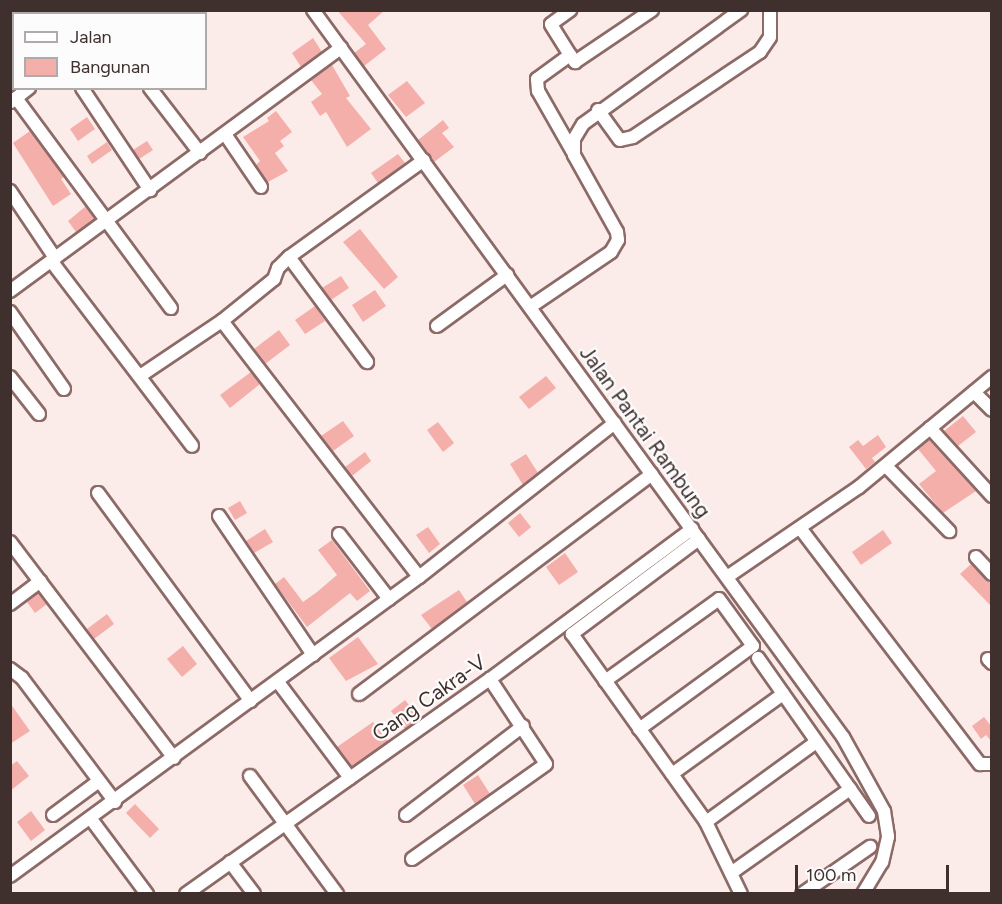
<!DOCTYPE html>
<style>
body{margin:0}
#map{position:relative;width:1002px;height:904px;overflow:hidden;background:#fbebe9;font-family:Figtree,sans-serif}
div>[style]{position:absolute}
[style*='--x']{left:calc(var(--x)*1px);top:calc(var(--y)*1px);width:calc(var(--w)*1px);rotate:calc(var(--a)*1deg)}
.building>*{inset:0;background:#f5afaa}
.roads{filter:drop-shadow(2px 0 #8c6a67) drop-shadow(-2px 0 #8c6a67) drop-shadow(0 2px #8c6a67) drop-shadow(0 -2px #8c6a67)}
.street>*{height:12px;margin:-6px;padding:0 6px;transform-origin:6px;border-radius:6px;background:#fff}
span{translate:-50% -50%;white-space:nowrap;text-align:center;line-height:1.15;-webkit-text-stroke:4.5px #fcfcfc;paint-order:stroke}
.street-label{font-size:21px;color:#3f302e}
.frame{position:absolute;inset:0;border:12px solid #3f302e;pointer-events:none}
.legend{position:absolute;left:12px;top:12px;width:195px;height:78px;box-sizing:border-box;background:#fcfcfc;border:2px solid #b0aaaa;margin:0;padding:8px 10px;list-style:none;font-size:18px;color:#3f302e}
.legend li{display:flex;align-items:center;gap:12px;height:30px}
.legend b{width:30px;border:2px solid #b0aaaa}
.scale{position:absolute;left:795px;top:865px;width:154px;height:27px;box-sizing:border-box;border:3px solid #3f302e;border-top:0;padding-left:8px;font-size:18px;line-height:21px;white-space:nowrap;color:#3f302e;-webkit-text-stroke:4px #fcfcfc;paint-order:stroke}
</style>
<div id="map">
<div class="building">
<div style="clip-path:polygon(337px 10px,385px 10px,368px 25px,386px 49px,364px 66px,354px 53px,366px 44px)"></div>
<div style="clip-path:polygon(313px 38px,322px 52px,301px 67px,292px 53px)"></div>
<div style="clip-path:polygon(332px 65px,350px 96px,346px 98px,371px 129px,347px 147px,326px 112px,320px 116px,311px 102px,322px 94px,311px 80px)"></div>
<div style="clip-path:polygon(407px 81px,425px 103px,406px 117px,388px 95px)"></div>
<div style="clip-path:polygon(276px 111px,292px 132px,280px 141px,284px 146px,275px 153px,288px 171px,268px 182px,256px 165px,260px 161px,243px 137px,269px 121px,267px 118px)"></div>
<div style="clip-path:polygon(87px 117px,95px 129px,78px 141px,70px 129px)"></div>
<div style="clip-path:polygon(443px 120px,449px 128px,442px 133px,454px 147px,434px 162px,418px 140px)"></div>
<div style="clip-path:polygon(30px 131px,64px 177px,61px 179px,71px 194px,53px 206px,13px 143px)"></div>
<div style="clip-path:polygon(147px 141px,153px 150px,139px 159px,133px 150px)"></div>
<div style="clip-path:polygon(107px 142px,112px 150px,92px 164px,87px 156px)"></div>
<div style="clip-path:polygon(398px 154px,405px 163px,378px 183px,371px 173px)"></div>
<div style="clip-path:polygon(86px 206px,95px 219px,76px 232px,68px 221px)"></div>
<div style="clip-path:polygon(360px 229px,398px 277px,384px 289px,343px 242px)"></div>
<div style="clip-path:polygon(341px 276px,349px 288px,331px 300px,322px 288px)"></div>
<div style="clip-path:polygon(375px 290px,386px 306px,363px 322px,352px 305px)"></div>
<div style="clip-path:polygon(315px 306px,325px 321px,305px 334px,295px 320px)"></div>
<div style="clip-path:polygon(279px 330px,290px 345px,265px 364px,254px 349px)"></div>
<div style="clip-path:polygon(251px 372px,260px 384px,230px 408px,220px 395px)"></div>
<div style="clip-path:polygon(546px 376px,556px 388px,529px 409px,519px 397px)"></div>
<div style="clip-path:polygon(963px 416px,976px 432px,958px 446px,944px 431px)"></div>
<div style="clip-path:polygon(343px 421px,354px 436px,333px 451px,321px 436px)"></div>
<div style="clip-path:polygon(438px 422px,454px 443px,443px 452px,427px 430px)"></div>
<div style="clip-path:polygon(878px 435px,886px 447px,872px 458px,875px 462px,866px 469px,849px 447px,858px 440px,863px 446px)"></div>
<div style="clip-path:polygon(929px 440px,976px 491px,943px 513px,919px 484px,936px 471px,918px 449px)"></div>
<div style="clip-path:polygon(365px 452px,371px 461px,352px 476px,345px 467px)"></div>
<div style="clip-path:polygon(526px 454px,538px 473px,523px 485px,510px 464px)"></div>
<div style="clip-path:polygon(240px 501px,247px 513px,235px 520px,228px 508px)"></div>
<div style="clip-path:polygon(520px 513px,531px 527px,519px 537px,508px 523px)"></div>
<div style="clip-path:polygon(428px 527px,440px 544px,429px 553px,416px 535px)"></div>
<div style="clip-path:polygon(265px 529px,273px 542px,254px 553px,246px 541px)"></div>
<div style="clip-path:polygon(883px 530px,892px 543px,861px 565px,852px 552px)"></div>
<div style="clip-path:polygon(332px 540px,370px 591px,357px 601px,350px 593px,307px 627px,275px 584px,284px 577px,303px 602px,317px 592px,337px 575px,318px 550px)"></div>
<div style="clip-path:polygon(565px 553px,578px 572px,559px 585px,546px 567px)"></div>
<div style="clip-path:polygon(971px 564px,992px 584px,992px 607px,960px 574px)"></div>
<div style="clip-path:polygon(459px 590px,467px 602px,432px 629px,421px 615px)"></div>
<div style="clip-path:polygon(38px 593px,47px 604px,35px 613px,27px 602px)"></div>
<div style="clip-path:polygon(107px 614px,114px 624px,94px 639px,87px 629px)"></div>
<div style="clip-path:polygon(358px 637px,378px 664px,346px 681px,329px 658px)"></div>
<div style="clip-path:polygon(183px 646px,197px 664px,182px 677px,167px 659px)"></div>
<div style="clip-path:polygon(405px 700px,420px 719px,405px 729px,391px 711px)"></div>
<div style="clip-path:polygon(10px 703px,30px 731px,10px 744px)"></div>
<div style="clip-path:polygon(984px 717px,992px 727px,992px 742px,986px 735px,981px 739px,972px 726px)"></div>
<div style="clip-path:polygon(373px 722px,388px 741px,352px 767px,337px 747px)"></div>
<div style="clip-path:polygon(17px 761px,29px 776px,10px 791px,10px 766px)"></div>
<div style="clip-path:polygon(478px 775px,490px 794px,475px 804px,463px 785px)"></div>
<div style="clip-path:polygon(135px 804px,159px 829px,150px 838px,126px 813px)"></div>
<div style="clip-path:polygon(31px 811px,45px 830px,31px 841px,17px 822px)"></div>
</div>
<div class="roads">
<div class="street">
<div style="--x:28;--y:10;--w:4;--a:63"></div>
<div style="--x:97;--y:10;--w:4;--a:63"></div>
<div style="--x:313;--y:10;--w:900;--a:53.91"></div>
<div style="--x:843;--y:737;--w:85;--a:61"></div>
<div style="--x:884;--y:811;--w:26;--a:81"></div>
<div style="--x:888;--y:837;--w:26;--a:103"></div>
<div style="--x:882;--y:862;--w:37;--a:121"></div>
<div style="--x:570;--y:55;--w:36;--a:-122"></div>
<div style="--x:551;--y:24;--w:24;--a:-36"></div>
<div style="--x:82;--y:88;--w:123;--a:56.3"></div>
<div style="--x:150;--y:88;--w:82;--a:52.4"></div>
<div style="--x:16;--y:98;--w:261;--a:53.6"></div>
<div style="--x:11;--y:102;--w:23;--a:-38"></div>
<div style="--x:598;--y:110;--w:37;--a:54"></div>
<div style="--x:620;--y:140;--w:13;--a:-13"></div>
<div style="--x:633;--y:137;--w:153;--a:-33.8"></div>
<div style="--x:760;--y:52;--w:18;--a:-56"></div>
<div style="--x:770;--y:37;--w:27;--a:-90"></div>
<div style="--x:225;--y:134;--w:64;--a:55.8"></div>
<div style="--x:574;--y:154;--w:73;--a:-119.7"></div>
<div style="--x:538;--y:91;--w:12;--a:-95"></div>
<div style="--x:537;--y:79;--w:41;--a:-36"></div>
<div style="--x:570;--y:55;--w:9;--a:54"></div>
<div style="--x:575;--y:62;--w:93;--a:-34"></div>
<div style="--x:10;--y:191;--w:81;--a:56.1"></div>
<div style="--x:289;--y:257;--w:131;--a:53.4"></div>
<div style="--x:52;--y:262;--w:231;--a:52.7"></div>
<div style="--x:10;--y:291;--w:411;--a:-36.3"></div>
<div style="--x:530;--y:307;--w:98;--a:-34.2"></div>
<div style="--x:611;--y:252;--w:14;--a:-60"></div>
<div style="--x:618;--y:240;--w:8;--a:-97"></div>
<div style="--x:617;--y:232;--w:88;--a:-119.2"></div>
<div style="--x:574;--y:155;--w:16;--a:-90"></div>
<div style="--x:574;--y:139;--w:17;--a:-59"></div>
<div style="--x:583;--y:124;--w:195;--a:-35.8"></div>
<div style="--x:10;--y:312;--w:94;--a:55"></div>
<div style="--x:222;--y:321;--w:323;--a:52.4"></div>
<div style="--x:437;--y:326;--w:87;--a:-36.1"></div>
<div style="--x:140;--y:376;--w:99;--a:-33.9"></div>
<div style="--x:222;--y:321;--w:67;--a:-38.9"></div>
<div style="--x:274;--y:279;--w:12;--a:-70"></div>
<div style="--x:278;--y:268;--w:16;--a:-45"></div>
<div style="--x:289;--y:257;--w:166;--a:-35.7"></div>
<div style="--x:10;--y:377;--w:47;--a:51.9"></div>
<div style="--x:974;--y:392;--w:25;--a:45"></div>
<div style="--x:930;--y:428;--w:92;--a:47.6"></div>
<div style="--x:886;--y:466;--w:91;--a:45.9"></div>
<div style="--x:98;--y:493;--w:258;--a:53.7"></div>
<div style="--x:219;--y:516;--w:168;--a:55.9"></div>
<div style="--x:800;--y:528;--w:297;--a:52.7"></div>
<div style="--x:980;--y:764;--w:12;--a:0"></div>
<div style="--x:339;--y:534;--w:82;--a:52.4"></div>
<div style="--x:699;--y:539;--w:159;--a:143.2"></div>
<div style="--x:572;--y:634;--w:231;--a:54.5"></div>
<div style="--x:706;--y:822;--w:80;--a:64.1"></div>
<div style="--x:10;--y:542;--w:271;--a:52.8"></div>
<div style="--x:976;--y:557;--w:23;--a:47"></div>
<div style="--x:727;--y:577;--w:160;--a:-34.3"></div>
<div style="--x:859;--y:487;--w:173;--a:-39.6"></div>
<div style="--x:10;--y:604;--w:38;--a:-37"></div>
<div style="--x:758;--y:658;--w:193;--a:54.9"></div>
<div style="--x:988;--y:659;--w:6;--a:45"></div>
<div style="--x:10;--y:669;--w:15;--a:37"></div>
<div style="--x:22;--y:678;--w:155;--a:53.1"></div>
<div style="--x:605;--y:681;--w:140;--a:-35.7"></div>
<div style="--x:719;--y:599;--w:58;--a:54.1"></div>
<div style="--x:753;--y:646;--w:141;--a:143.9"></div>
<div style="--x:278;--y:682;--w:120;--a:53.1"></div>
<div style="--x:359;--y:694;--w:366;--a:-36.9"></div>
<div style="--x:672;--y:774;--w:137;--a:-35.8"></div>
<div style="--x:250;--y:776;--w:147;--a:53.6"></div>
<div style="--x:53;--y:815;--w:57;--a:-36.5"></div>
<div style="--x:406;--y:815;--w:147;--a:-37.3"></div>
<div style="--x:91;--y:819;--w:94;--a:53.3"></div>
<div style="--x:706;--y:822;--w:136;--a:-36"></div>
<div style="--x:412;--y:859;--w:164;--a:-35.3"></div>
<div style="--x:546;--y:764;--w:102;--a:-123.4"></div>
<div style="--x:230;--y:862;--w:40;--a:53"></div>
<div style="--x:731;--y:873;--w:146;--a:-35.2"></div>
<div style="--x:10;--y:876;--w:507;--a:-36.17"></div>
<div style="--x:419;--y:577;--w:249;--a:-38.2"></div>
<div style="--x:186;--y:894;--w:372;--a:-35.3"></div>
<div style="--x:490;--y:679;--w:252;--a:-36.6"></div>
<div style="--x:802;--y:894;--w:83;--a:-34.7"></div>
</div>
</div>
<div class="street-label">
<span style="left:645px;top:432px;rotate:54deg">Jalan Pantai Rambung</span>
<span style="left:429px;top:698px;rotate:-35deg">Gang Cakra-V</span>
</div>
<div class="frame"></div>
<ul class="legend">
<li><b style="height:8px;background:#fff"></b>Jalan</li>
<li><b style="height:16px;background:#f5afaa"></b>Bangunan</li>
</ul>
<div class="scale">100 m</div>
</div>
